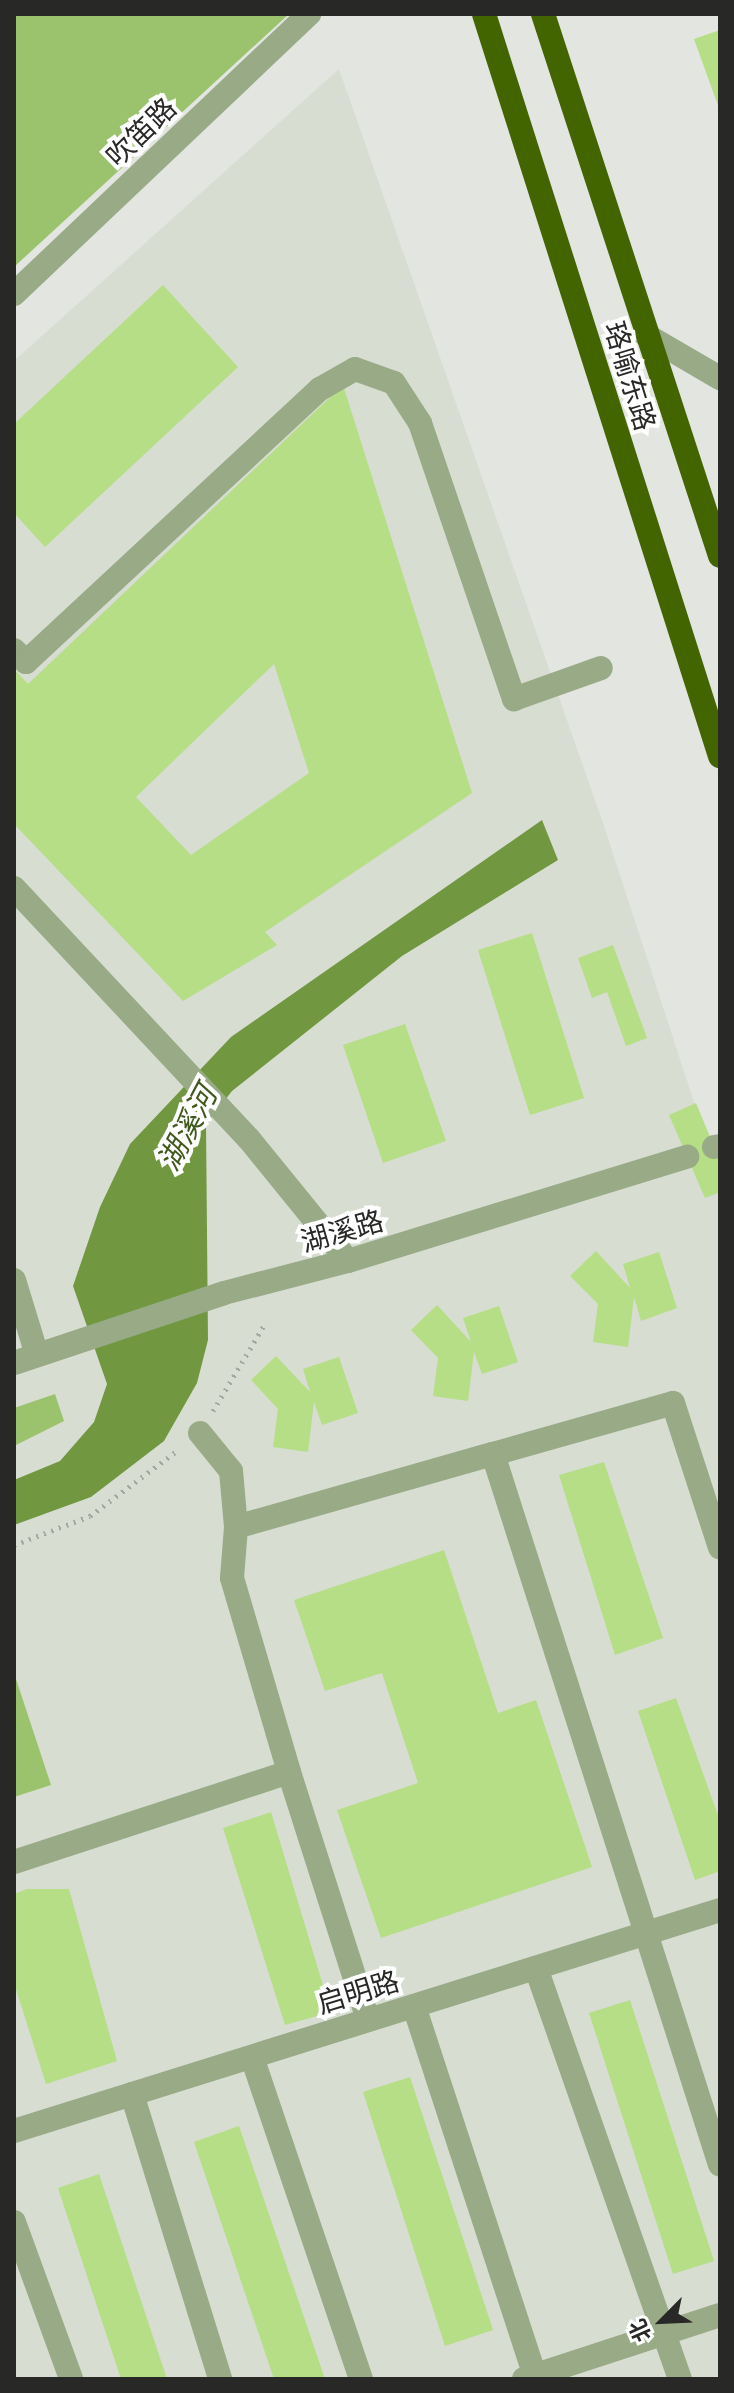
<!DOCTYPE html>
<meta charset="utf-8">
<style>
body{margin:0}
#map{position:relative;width:734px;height:2393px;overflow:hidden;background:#e3e5e1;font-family:Ubuntu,"Noto Sans SC",sans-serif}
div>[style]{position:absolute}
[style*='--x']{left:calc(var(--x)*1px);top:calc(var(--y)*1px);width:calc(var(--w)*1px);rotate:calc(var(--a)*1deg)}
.built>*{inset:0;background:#d7ddd1}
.green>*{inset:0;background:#9bc36d}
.water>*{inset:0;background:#719841}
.building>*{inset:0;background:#b5de86}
.path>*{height:5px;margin-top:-2.5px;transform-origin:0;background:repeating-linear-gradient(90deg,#a5a7a4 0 2px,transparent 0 8px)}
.minor>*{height:24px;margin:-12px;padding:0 12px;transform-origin:12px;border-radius:12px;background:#98aa86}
.highway>*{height:24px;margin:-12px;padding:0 12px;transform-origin:12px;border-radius:12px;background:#426500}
span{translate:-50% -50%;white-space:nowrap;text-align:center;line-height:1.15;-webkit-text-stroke:8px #fff;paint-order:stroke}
.street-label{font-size:28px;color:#282927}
.water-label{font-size:30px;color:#405a1e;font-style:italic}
.frame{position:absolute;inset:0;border:16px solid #282927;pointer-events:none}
.north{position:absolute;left:622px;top:2281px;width:80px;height:80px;-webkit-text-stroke:6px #fff;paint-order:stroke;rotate:246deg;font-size:22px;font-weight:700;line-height:32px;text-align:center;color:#282927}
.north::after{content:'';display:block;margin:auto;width:28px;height:36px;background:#282927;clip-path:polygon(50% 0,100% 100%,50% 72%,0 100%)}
</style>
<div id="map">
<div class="built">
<div style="clip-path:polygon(339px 69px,603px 823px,720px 1182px,720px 2379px,14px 2379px,14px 361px)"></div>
</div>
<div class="green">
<div style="clip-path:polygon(14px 14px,289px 14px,14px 267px)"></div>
<div style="clip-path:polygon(55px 1394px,64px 1421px,14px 1446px,14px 1408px)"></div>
<div style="clip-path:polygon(14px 1673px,51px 1785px,14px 1797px)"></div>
</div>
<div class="water">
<div style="clip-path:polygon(542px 820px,558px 860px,402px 956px,232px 1091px,206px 1124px,208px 1340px,197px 1383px,164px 1441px,91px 1497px,14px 1525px,14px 1480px,60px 1461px,94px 1422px,107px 1384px,73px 1286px,100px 1207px,130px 1144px,231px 1037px)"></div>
</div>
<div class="building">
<div style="clip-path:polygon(720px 30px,720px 111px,694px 39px)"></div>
<div style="clip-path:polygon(163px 285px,238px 367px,45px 547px,14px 513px,14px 424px)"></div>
<div style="clip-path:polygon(evenodd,343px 385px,472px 793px,265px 932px,277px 945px,183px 1001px,14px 824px,14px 669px,28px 684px,343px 385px,274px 664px,309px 773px,191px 855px,136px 797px,274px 664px)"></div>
<div style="clip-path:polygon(532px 933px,584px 1098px,530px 1115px,478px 950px)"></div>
<div style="clip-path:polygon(613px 945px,647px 1038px,626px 1046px,607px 992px,592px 998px,578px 958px)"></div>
<div style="clip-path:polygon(405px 1024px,446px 1141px,383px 1163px,343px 1045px)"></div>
<div style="clip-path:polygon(696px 1103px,720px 1161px,720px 1192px,705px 1198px,669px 1115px)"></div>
<div style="clip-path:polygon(596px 1251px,630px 1288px,623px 1264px,659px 1252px,677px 1308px,641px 1321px,634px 1297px,628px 1347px,593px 1342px,598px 1304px,570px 1276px)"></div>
<div style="clip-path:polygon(437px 1305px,471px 1342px,463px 1318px,499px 1306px,518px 1362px,482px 1374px,474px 1352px,468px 1401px,433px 1396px,438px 1358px,411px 1330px)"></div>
<div style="clip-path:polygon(276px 1356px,310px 1392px,303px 1369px,339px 1357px,358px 1413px,322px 1425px,314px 1402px,308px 1452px,273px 1447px,278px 1409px,251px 1380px)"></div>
<div style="clip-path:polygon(604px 1462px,663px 1638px,615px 1655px,559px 1475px)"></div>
<div style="clip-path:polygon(444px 1550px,498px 1713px,536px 1700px,592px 1867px,381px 1938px,337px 1810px,418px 1783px,382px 1673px,325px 1691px,294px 1600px)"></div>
<div style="clip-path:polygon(676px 1698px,720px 1821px,720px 1871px,695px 1880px,638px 1711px)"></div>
<div style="clip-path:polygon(271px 1812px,331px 2012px,285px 2025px,223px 1828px)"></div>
<div style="clip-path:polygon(27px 1889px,69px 1889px,117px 2061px,46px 2084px,14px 1983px,14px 1894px)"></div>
<div style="clip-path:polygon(630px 2000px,714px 2261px,673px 2274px,589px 2013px)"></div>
<div style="clip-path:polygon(410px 2077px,493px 2330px,445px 2346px,363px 2092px)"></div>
<div style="clip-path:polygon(239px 2126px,325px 2379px,274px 2379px,194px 2142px)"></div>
<div style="clip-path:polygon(99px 2174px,167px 2379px,121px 2379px,58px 2188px)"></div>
</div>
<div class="path">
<div style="--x:213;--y:1411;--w:104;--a:-59.2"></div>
<div style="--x:14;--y:1545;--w:81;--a:-20.9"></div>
<div style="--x:90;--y:1516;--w:110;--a:-36.9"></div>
</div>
<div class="minor">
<div style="--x:14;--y:294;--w:407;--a:-43.5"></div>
<div style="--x:646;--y:335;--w:86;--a:30.2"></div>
<div style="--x:14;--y:650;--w:17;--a:45"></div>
<div style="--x:26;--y:662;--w:401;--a:-42.9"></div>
<div style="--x:320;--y:389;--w:40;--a:-29.7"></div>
<div style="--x:355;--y:369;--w:41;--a:19.7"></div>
<div style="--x:394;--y:383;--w:48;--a:57"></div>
<div style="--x:420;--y:423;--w:292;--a:71.2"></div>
<div style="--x:514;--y:699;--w:92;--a:-19.6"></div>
<div style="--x:14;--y:888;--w:344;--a:46.9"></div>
<div style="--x:249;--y:1139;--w:157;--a:50.9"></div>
<div style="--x:714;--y:1147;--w:6;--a:-9"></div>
<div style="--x:14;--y:1280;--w:78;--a:73"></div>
<div style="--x:14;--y:1363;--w:221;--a:-18.4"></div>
<div style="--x:224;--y:1293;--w:128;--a:-14.5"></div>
<div style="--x:348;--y:1261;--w:355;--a:-17.1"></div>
<div style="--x:200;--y:1433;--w:49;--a:50.8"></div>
<div style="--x:231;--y:1471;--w:56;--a:84.9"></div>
<div style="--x:236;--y:1527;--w:51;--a:94.5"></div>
<div style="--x:232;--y:1578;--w:202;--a:73.6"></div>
<div style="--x:493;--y:1454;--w:187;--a:-15.8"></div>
<div style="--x:673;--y:1403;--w:152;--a:72"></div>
<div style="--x:236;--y:1527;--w:267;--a:-15.9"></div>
<div style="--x:493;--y:1454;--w:746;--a:72.29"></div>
<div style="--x:14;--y:1862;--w:289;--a:-18.1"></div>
<div style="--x:289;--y:1772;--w:260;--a:72.3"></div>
<div style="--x:536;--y:1968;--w:435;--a:70.7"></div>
<div style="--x:414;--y:2006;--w:392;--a:71.9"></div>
<div style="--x:252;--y:2057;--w:340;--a:71.3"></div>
<div style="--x:132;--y:2094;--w:298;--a:72.8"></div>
<div style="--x:14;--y:2131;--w:740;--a:-17.38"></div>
<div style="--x:14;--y:2222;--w:167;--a:70"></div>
<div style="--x:524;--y:2379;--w:206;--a:-18.1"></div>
</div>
<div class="highway">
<div style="--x:484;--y:14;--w:779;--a:72.36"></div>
<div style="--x:543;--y:14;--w:570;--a:71.91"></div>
</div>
<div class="street-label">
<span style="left:141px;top:132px;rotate:-44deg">吹笛路</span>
<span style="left:630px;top:376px;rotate:73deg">珞喻东路</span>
<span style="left:342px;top:1231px;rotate:-16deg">湖溪路</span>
<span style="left:358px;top:1992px;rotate:-17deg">启明路</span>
</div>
<div class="water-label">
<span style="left:187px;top:1128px;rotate:-62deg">湖溪河</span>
</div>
<div class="frame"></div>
<div class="north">北</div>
</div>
